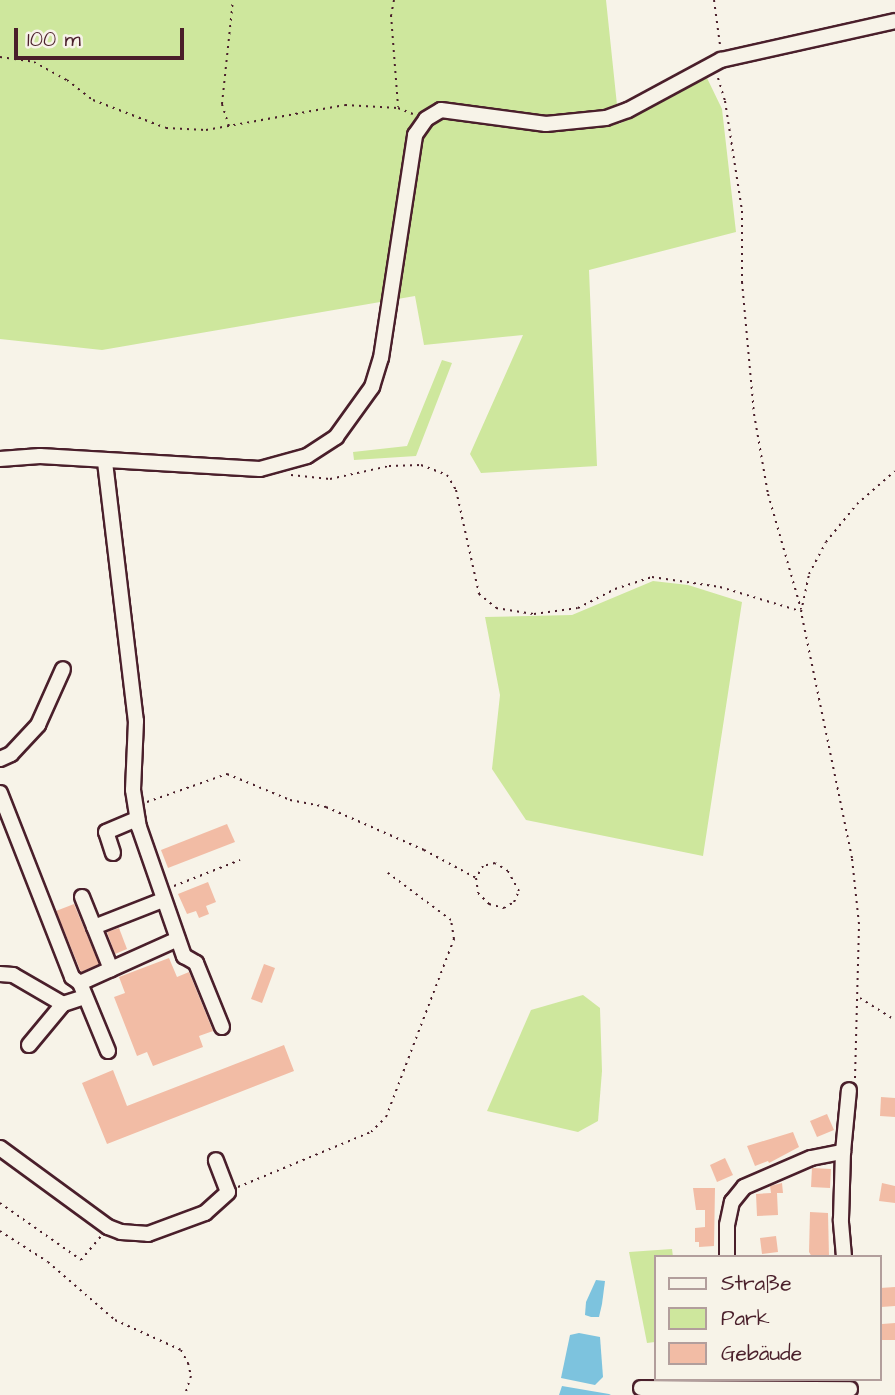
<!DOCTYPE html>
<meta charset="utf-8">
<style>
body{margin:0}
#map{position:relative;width:895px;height:1395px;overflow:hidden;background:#f7f3e8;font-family:"Architects Daughter",sans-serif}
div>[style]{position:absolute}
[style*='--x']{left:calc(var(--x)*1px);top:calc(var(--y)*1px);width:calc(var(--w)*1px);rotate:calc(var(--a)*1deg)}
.green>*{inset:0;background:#cee79d}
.water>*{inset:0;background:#7dc3de}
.building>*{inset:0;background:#f2bca5}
.path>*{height:2px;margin-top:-1px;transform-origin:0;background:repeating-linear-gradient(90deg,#4a1f2b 0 2px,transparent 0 7px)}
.roads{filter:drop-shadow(2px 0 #4a1f2b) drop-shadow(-2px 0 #4a1f2b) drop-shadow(0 2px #4a1f2b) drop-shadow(0 -2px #4a1f2b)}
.minor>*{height:14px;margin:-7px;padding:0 7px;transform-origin:7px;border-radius:7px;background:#f7f3e8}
span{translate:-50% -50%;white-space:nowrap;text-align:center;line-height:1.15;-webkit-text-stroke:5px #f7f3e8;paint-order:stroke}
.legend{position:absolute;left:654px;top:1255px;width:228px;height:126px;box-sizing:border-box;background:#f7f3e8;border:2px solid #b29e9c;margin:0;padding:9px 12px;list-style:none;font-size:21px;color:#4a1f2b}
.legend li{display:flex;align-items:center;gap:14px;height:35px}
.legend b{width:35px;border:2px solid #b29e9c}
.scale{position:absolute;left:14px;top:28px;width:170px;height:32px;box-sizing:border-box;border:4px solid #4a1f2b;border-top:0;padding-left:9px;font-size:21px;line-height:24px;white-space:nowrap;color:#4a1f2b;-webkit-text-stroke:5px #f7f3e8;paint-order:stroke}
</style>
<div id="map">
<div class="green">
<div style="clip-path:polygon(0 0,606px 0,619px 124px,707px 78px,722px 109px,736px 232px,589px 270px,597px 466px,481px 473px,470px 454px,523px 335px,424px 345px,415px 296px,102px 350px,0 339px)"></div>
<div style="clip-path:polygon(442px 360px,452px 363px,416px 456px,354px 460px,353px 452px,407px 446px)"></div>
<div style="clip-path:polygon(653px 581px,688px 585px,742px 602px,703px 856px,526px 820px,492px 769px,500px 695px,485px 617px,572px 615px)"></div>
<div style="clip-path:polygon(583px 995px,600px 1008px,602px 1071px,598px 1121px,578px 1132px,487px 1111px,531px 1010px)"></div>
<div style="clip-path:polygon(672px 1249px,673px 1257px,655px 1257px,655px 1342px,647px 1343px,629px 1252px)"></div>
</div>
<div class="water">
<div style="clip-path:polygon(596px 1280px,605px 1281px,602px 1304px,599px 1317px,591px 1317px,585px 1315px,586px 1302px)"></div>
<div style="clip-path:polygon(579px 1333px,600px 1337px,603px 1377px,595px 1385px,561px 1378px,570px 1335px)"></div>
<div style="clip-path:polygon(562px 1386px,609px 1394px,611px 1395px,559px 1395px)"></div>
</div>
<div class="building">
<div style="clip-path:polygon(227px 824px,235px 842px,168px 868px,161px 850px)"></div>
<div style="clip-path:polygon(208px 882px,216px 902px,206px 906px,209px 914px,199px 918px,196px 911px,187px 914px,178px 894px)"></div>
<div style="clip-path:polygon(74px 904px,99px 964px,81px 972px,56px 911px)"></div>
<div style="clip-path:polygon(119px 928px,127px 949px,115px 954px,107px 932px)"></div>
<div style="clip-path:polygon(169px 958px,177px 977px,189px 972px,213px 1031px,199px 1036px,203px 1047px,153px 1066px,147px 1052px,137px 1056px,114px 997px,125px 993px,119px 977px)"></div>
<div style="clip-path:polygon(264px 964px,275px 968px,262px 1003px,251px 999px)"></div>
<div style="clip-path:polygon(284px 1045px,294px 1071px,107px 1144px,82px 1083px,113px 1070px,127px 1106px)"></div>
<div style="clip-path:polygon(881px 1097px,895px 1098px,895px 1117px,880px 1116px)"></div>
<div style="clip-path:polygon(827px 1114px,834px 1130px,817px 1137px,810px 1121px)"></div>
<div style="clip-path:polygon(793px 1132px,799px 1147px,769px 1163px,768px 1161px,755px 1166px,747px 1146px)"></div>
<div style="clip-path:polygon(725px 1158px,733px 1175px,717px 1182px,710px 1165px)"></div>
<div style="clip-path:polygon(812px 1168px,831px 1169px,830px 1188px,811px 1187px)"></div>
<div style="clip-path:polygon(782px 1183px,783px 1193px,777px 1193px,778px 1215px,757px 1216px,756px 1194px,771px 1193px,770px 1186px)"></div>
<div style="clip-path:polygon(882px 1183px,895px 1186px,895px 1203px,879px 1201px)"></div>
<div style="clip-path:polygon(693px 1188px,715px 1188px,714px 1246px,699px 1247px,699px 1242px,695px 1242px,695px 1228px,705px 1227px,705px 1210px,696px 1210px)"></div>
<div style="clip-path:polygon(810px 1212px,828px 1213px,829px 1257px,812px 1257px,809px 1252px)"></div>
<div style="clip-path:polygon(776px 1236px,778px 1252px,762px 1254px,760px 1238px)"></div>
<div style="clip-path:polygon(895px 1287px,895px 1306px,881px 1307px,880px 1288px)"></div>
<div style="clip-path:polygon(895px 1323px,895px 1340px,882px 1340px,882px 1324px)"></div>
</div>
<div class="path">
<div style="--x:394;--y:0;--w:15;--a:101"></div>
<div style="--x:391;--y:15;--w:92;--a:85.6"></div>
<div style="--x:714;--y:0;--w:45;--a:82.4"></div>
<div style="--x:0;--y:57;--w:34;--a:8"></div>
<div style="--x:34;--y:62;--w:38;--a:29"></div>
<div style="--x:67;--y:80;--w:33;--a:38"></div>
<div style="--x:93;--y:100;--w:78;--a:21"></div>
<div style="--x:166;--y:128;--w:40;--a:2.9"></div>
<div style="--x:206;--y:130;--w:141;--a:-10.2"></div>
<div style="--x:345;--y:105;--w:53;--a:3.2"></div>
<div style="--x:398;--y:108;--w:16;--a:22"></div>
<div style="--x:718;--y:78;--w:24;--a:73"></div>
<div style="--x:725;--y:101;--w:111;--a:81.2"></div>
<div style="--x:742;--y:211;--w:71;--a:90"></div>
<div style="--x:742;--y:282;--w:133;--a:84.8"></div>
<div style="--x:754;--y:414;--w:81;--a:80.1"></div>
<div style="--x:768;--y:494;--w:120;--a:74"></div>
<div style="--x:229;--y:126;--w:23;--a:-108"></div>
<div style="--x:222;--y:104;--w:105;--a:-84"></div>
<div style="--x:291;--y:475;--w:39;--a:6"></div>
<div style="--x:330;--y:479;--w:60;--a:-12.4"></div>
<div style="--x:389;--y:466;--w:32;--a:-2"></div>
<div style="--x:421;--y:465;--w:28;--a:21"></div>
<div style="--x:447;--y:475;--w:17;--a:59"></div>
<div style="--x:456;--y:490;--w:107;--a:77.5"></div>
<div style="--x:479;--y:594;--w:22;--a:39"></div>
<div style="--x:496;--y:608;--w:38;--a:9"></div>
<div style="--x:534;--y:614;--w:44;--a:-7.8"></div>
<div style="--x:578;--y:608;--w:42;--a:-27.2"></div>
<div style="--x:615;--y:589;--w:39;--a:-18"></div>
<div style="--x:652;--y:577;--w:69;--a:8.4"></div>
<div style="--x:720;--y:587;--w:84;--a:16.7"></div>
<div style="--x:147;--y:802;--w:85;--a:-19.3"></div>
<div style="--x:227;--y:774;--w:68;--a:22.4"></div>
<div style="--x:290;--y:800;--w:37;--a:11"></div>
<div style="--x:326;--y:807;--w:107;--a:23.7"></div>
<div style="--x:424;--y:850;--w:59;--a:28.3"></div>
<div style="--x:476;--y:878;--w:15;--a:82"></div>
<div style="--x:478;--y:893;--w:16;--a:45"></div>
<div style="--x:489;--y:904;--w:16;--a:15"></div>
<div style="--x:504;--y:908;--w:12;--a:-31"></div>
<div style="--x:514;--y:902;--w:12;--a:-66"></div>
<div style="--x:519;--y:891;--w:23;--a:-119"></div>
<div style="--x:508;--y:871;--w:15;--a:-148"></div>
<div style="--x:495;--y:863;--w:12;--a:166"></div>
<div style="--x:483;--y:866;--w:14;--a:120"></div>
<div style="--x:174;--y:886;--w:71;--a:-21.5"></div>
<div style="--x:860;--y:998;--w:41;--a:32.2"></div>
<div style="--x:855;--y:1078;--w:154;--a:-88.5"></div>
<div style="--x:859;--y:924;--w:66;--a:-96.1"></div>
<div style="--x:852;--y:858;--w:251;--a:-101.7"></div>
<div style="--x:801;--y:612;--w:39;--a:-78"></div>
<div style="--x:809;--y:574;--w:36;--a:-62"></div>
<div style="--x:826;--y:542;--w:49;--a:-50.8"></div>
<div style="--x:857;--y:504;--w:50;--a:-41"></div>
<div style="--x:238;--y:1187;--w:144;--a:-22.5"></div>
<div style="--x:371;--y:1132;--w:21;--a:-45"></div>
<div style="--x:386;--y:1117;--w:191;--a:-69.1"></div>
<div style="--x:454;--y:939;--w:19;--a:-99"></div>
<div style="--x:451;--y:920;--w:79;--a:-143.3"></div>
<div style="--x:0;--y:1203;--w:99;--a:35.1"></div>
<div style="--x:81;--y:1260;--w:31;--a:-50"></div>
<div style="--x:0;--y:1231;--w:57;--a:32.9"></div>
<div style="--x:48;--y:1262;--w:89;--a:40.9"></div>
<div style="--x:115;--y:1320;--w:72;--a:24.4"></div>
<div style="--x:181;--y:1350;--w:15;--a:62"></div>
<div style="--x:188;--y:1363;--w:13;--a:77"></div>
<div style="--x:191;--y:1376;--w:20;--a:108"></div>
</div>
<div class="roads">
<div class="minor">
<div style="--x:0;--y:459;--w:40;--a:-4.3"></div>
<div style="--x:40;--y:456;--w:220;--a:3.4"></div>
<div style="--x:260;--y:469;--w:49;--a:-15.5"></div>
<div style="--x:307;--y:456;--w:35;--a:-33"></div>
<div style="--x:336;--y:437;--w:62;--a:-54.2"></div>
<div style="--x:372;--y:387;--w:30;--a:-73"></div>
<div style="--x:381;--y:358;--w:226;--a:-81.3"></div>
<div style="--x:415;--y:135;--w:19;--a:-55"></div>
<div style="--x:426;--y:119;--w:17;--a:-31"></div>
<div style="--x:441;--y:110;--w:106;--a:7.6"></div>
<div style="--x:546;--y:124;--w:60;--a:-5.7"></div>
<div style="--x:606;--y:118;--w:23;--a:-20"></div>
<div style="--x:628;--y:110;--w:106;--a:-28.3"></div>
<div style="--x:721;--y:60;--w:178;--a:-12.6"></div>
<div style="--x:105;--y:462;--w:261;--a:83.2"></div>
<div style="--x:136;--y:721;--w:69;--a:92.5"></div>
<div style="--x:133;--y:790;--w:37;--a:81"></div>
<div style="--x:139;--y:827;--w:137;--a:70.8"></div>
<div style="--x:184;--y:956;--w:14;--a:30"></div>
<div style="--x:196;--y:963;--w:69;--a:67.9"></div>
<div style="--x:0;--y:759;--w:12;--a:-24"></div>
<div style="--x:11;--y:754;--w:40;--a:-47"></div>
<div style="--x:38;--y:725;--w:61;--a:-65.9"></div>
<div style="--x:0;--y:793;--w:198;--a:68.6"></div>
<div style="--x:72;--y:977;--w:10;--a:37"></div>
<div style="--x:113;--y:853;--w:22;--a:-108"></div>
<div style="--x:106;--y:832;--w:34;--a:-23"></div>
<div style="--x:82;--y:897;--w:78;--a:68.1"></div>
<div style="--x:94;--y:927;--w:74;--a:-21.4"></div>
<div style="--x:0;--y:974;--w:13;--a:4"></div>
<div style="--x:13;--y:975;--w:58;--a:30.1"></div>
<div style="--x:63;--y:1004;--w:23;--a:-18"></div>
<div style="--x:29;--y:1045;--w:53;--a:-50.3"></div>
<div style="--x:108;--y:1051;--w:74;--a:-112.4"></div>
<div style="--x:80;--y:983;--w:107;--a:-24.2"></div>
<div style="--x:0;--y:1148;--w:134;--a:36.2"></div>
<div style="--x:108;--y:1227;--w:14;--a:21"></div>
<div style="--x:121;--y:1232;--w:27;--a:4"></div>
<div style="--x:148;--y:1234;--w:61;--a:-20.2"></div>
<div style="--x:205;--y:1213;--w:31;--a:-42"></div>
<div style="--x:228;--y:1192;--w:34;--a:-111"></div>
<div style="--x:727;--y:1257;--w:32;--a:-90"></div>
<div style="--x:727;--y:1225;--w:24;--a:-78"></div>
<div style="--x:732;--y:1202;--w:19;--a:-51"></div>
<div style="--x:744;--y:1187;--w:73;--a:-23.4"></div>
<div style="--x:811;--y:1158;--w:33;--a:-11"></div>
<div style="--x:844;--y:1257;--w:38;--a:-95"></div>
<div style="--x:841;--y:1219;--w:67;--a:-88.3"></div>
<div style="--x:843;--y:1152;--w:62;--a:-84.5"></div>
<div style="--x:641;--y:1388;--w:209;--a:0.3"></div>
</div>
</div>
<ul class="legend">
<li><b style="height:9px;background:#f7f3e8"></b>Straße</li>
<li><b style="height:19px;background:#cee79d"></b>Park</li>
<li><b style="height:19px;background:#f2bca5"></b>Gebäude</li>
</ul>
<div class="scale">100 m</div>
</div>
